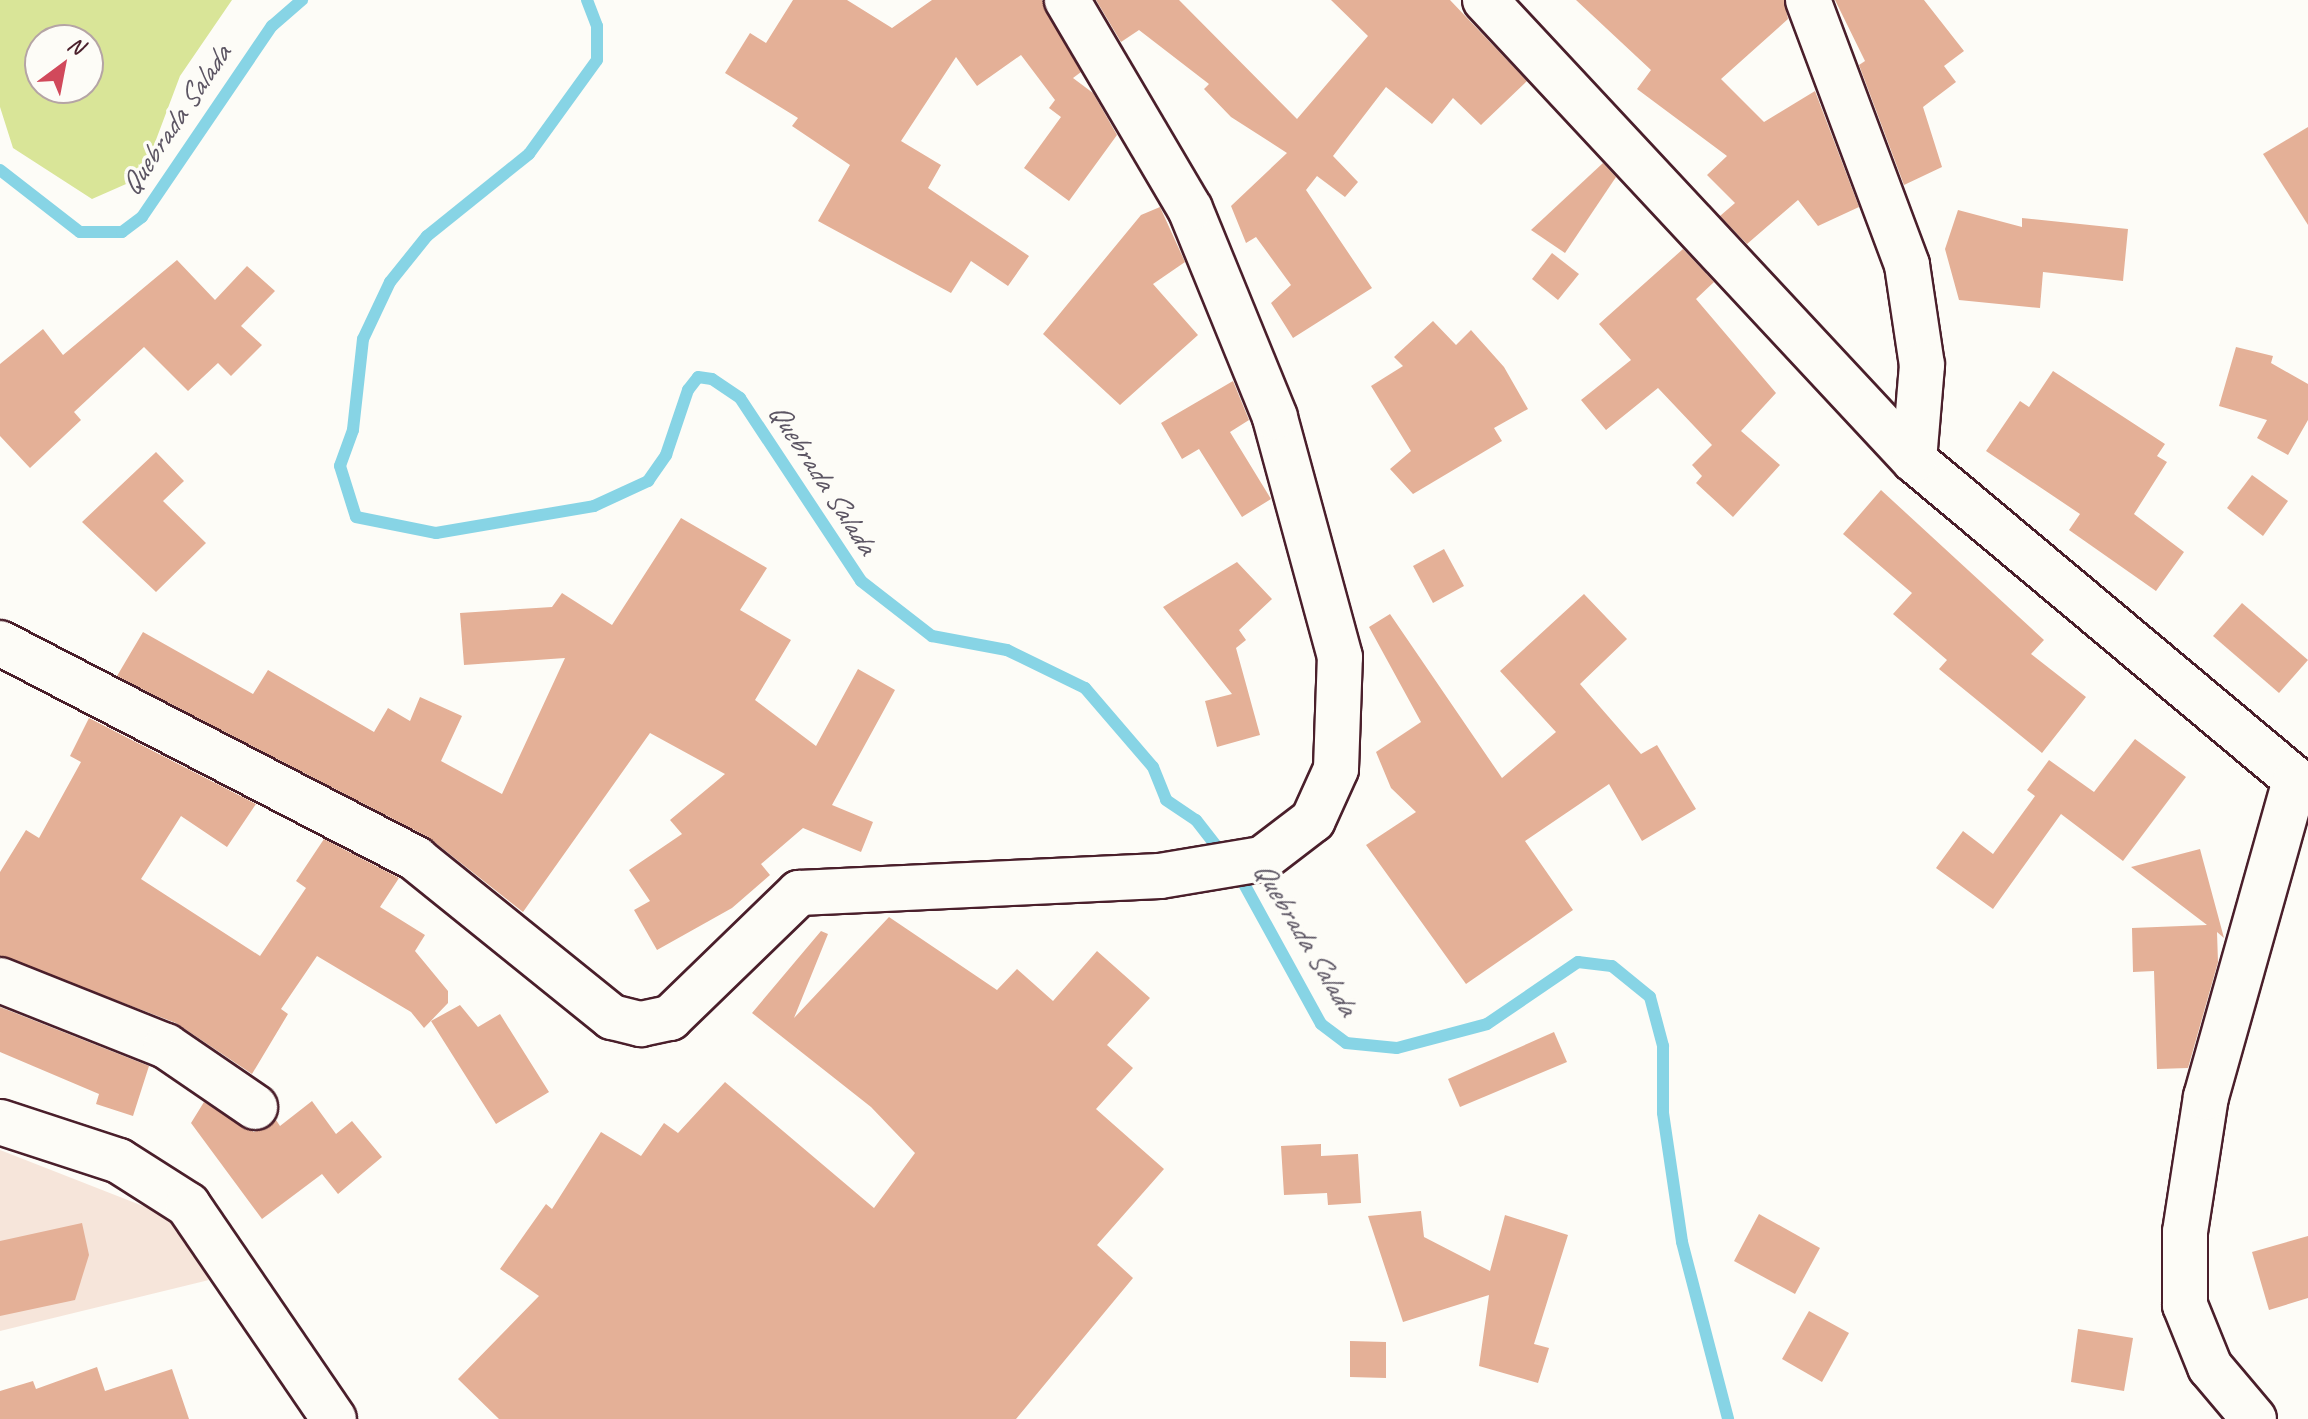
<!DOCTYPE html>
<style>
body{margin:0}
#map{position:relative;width:2308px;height:1419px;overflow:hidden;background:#fdfcf7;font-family:Caveat,sans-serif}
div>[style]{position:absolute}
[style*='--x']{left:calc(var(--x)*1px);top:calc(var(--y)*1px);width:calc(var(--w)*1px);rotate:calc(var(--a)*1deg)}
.built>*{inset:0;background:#f6e5da}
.green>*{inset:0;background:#d9e598}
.stream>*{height:12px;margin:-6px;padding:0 6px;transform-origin:6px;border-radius:6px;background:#87d4e5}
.building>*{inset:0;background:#e4b097}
.roads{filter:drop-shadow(2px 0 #4a1f2b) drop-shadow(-2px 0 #4a1f2b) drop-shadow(0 2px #4a1f2b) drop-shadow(0 -2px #4a1f2b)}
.minor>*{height:44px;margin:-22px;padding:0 22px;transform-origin:22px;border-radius:22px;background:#fdfcf7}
span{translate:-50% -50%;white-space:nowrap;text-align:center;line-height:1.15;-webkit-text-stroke:7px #fdfcf7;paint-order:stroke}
.water-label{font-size:30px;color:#5c5563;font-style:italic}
.north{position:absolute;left:24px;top:24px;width:80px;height:80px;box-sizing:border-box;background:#fdfcf7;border:2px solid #b5a4a5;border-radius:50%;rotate:32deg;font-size:22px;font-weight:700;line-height:32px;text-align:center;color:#4a1f2b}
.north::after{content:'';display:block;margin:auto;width:28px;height:36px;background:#d1495b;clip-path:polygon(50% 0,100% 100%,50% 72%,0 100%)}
</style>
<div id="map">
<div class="built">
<div style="clip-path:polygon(0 1150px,189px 1224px,209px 1280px,0 1331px)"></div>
</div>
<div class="green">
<div style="clip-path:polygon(evenodd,0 0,232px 0,180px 76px,142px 177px,92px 199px,13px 148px,0 107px,0 0,40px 40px,88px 40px,88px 88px,40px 88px,40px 40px)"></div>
</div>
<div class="stream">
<div style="--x:587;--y:0;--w:28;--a:69"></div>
<div style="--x:597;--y:26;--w:34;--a:90"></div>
<div style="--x:597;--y:60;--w:116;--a:125.9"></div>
<div style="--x:529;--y:154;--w:131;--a:141.2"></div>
<div style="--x:427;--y:236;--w:59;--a:128.8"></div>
<div style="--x:390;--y:282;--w:63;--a:115.3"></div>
<div style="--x:363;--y:339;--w:92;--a:96.3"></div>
<div style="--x:353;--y:430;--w:38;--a:110"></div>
<div style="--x:340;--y:466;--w:53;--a:72.6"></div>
<div style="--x:356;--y:517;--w:82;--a:11.3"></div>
<div style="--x:436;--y:533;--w:160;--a:-9.7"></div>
<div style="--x:594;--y:506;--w:60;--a:-24.8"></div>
<div style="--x:648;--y:481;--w:32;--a:-55"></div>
<div style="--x:666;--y:455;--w:69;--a:-71.3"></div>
<div style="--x:688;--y:390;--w:16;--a:-52"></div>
<div style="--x:698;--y:377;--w:14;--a:8"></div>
<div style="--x:712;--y:379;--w:34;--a:34"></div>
<div style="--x:740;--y:398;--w:219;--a:56.5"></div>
<div style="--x:861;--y:581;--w:90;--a:37.8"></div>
<div style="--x:932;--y:636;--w:76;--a:10.6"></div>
<div style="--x:1007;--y:650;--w:87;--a:26"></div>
<div style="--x:1085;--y:688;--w:104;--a:49.3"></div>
<div style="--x:1153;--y:767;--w:35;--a:68"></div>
<div style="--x:1166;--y:800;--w:36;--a:34"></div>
<div style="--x:1196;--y:820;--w:46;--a:52.1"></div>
<div style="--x:0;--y:170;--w:101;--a:37.8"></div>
<div style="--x:80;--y:232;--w:42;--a:0"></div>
<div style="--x:122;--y:232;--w:25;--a:-37"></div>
<div style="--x:142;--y:217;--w:231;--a:-55.8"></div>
<div style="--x:272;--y:26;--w:40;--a:-41"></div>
<div style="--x:1238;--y:873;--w:172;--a:61.2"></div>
<div style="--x:1321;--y:1024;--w:31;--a:37"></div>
<div style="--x:1346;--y:1043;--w:51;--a:5.6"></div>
<div style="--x:1397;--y:1048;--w:93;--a:-14.9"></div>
<div style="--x:1487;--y:1024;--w:110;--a:-34.3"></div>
<div style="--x:1578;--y:962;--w:34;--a:7"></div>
<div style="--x:1612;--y:966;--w:49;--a:39.2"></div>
<div style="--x:1650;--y:997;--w:51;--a:75.1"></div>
<div style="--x:1663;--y:1046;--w:67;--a:90"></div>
<div style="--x:1663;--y:1113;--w:130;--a:81.6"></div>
<div style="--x:1682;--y:1242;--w:183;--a:75.4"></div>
</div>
<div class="building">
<div style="clip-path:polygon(793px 0,847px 0,892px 28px,932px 0,1042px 0,1081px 72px,1073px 78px,1093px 93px,1117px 135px,1069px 201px,1024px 168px,1061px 117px,1049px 108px,1055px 100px,1021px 55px,977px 86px,956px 57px,901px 141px,941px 165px,928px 188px,1029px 256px,1008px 286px,971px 261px,951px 293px,818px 221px,850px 165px,792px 126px,798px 118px,725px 73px,750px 33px,766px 43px)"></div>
<div style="clip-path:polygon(1096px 0,1179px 0,1297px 119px,1368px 36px,1331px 0,1450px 0,1527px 81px,1481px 125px,1453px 98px,1432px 124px,1386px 87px,1333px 156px,1358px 182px,1345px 197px,1317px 176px,1306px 190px,1372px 288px,1293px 338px,1271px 303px,1291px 285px,1256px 237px,1246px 243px,1231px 206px,1287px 153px,1231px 117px,1204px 89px,1209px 84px,1139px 30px,1121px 42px)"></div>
<div style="clip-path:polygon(1576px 0,1784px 0,1788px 19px,1721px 79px,1764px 122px,1815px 91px,1859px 207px,1818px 226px,1798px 200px,1747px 244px,1720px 216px,1735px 203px,1707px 175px,1727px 156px,1637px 89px,1651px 70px)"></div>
<div style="clip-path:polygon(1835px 0,1924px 0,1964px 51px,1944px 66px,1956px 82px,1923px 107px,1942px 167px,1904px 185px,1859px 65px,1865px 61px)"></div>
<div style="clip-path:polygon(2308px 127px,2308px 225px,2263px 154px)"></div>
<div style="clip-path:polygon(1603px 163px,1616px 177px,1565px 253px,1531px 230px)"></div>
<div style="clip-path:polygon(1160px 207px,1185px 262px,1153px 284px,1198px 335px,1120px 405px,1043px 334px,1141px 215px)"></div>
<div style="clip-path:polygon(1958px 210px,2022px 227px,2022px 218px,2128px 229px,2123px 281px,2043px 272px,2040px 308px,1959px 300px,1945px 249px)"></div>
<div style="clip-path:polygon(1683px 249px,1714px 282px,1696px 299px,1776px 393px,1741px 431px,1780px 465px,1733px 517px,1696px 483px,1702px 476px,1692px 465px,1712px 445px,1658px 388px,1606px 430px,1581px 400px,1631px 360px,1599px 324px)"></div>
<div style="clip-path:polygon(1552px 253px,1579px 274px,1558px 300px,1532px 279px)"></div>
<div style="clip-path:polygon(177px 260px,215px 300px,247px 266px,275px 291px,241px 326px,262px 345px,231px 376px,218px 363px,188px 391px,144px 347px,74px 412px,81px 420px,30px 468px,0 436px,0 364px,43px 329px,63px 355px)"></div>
<div style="clip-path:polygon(1433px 321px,1456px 345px,1471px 330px,1504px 367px,1528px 409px,1494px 428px,1502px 441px,1413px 494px,1390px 469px,1411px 451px,1371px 386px,1403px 366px,1394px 357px)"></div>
<div style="clip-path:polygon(2236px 347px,2273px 356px,2271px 363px,2308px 384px,2308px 420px,2288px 455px,2257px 438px,2267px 420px,2219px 406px)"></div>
<div style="clip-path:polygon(2053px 371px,2165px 444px,2157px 456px,2167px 462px,2134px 514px,2184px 552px,2156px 591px,2069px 530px,2080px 514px,1986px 451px,2020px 401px,2029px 407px)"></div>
<div style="clip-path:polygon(1233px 381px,1249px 420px,1230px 432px,1271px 499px,1242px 517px,1199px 449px,1182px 459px,1161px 423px)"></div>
<div style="clip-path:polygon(156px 452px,184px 481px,163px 501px,206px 543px,156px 592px,82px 522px)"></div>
<div style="clip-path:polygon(2252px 475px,2288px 501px,2263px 536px,2227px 508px)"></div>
<div style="clip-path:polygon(1881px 490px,2044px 640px,2031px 654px,2086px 697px,2042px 753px,1939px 669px,1947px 660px,1893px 614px,1912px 593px,1843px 534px)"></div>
<div style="clip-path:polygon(681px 518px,767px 568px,740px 610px,791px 640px,755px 700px,816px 746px,858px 669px,895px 690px,832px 805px,873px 822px,861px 852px,803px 828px,761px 864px,770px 875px,732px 908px,657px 950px,634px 910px,650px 901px,629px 870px,682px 834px,670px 820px,725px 774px,650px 733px,523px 912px,428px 837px,117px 676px,143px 632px,253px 694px,268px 670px,374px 732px,388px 708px,410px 721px,420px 697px,462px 716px,441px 761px,502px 794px,565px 658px,464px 665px,460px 613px,552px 607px,562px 593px,612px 625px)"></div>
<div style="clip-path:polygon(1444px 549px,1464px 586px,1433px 603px,1413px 566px)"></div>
<div style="clip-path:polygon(1237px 562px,1272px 599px,1239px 630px,1246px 640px,1236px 648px,1260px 735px,1217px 747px,1205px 701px,1232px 694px,1163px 607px)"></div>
<div style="clip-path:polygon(1584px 594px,1627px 639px,1580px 684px,1641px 754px,1657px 745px,1696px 809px,1642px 841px,1609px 784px,1525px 841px,1573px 910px,1466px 984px,1366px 845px,1416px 812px,1391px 788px,1376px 752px,1421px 722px,1369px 627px,1390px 614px,1502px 778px,1556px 732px,1500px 671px)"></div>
<div style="clip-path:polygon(2242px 603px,2308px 660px,2279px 693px,2213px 636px)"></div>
<div style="clip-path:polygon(89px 718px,256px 804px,227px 847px,181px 816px,141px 879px,260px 956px,306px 888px,296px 881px,324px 839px,399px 878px,380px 907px,425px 935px,415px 951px,448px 991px,448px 1003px,424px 1028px,411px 1012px,317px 956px,281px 1009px,288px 1014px,252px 1074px,176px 1023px,0 956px,0 872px,26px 830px,39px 838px,81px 762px,70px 756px)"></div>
<div style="clip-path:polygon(2135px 739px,2186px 777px,2123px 861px,2061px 814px,1993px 909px,1936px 868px,1963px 831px,1993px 854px,2035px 796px,2027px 790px,2049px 760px,2094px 792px)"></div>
<div style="clip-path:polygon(2200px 849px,2224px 938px,2217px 932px,2218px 962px,2188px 1068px,2157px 1069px,2154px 971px,2133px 972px,2132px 928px,2207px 925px,2131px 867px)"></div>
<div style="clip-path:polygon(889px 917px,997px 990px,1017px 969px,1053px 1001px,1097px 951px,1150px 998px,1107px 1045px,1133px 1068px,1096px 1109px,1164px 1169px,1097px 1245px,1133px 1278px,1016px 1419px,499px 1419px,458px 1379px,539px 1296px,500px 1269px,546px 1204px,552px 1209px,601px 1132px,641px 1156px,664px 1123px,678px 1133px,725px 1082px,874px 1208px,915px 1153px,871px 1107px,752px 1013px,821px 931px,828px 934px,794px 1018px)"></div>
<div style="clip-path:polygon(460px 1005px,478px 1027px,500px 1014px,549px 1092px,496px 1124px,431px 1021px)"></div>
<div style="clip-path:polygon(0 1007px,149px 1066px,133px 1116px,96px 1104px,99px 1094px,0 1052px)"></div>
<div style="clip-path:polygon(1554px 1032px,1567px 1062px,1460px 1107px,1448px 1079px)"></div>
<div style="clip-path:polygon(312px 1101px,336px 1134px,352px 1121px,382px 1157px,338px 1194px,322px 1174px,262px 1219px,191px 1123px,204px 1102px,254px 1132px,276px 1120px,280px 1126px)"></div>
<div style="clip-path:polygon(1321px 1144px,1321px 1156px,1358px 1154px,1361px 1203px,1328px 1205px,1327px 1193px,1284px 1195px,1281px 1146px)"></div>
<div style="clip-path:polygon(1421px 1211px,1424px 1237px,1490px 1271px,1505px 1215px,1568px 1235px,1534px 1344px,1549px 1348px,1538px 1383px,1479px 1366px,1489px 1295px,1403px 1322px,1368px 1216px)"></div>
<div style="clip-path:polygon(1759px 1214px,1820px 1248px,1795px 1294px,1734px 1261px)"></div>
<div style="clip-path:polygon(82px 1223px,89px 1255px,75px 1300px,0 1316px,0 1241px)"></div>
<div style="clip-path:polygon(2308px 1236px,2308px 1298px,2269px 1310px,2252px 1252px)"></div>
<div style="clip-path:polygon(1809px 1311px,1849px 1333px,1822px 1382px,1782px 1359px)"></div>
<div style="clip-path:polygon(2078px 1329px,2133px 1338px,2124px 1391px,2071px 1382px)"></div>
<div style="clip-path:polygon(1350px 1341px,1386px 1342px,1386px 1378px,1350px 1377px)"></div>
<div style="clip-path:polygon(97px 1367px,105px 1391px,172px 1369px,189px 1419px,0 1419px,0 1391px,33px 1381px,36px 1389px)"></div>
</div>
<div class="roads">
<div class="minor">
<div style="--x:1485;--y:0;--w:629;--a:47"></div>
<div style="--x:1914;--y:460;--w:514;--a:39.95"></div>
<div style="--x:1808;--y:0;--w:283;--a:69.5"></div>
<div style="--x:1907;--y:265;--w:101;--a:81.5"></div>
<div style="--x:1922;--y:365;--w:95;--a:94.8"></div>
<div style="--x:0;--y:643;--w:469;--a:27.4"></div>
<div style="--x:416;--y:859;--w:252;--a:38.9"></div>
<div style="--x:612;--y:1017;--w:30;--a:14"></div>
<div style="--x:641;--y:1024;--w:30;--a:-12"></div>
<div style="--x:670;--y:1018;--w:180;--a:-44.1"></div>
<div style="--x:799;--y:893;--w:361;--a:-2.7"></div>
<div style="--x:1160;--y:876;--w:103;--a:-9.5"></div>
<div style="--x:1262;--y:859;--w:64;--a:-37.4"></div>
<div style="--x:1313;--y:820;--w:56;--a:-65.7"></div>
<div style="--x:1336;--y:769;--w:112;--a:-88"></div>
<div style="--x:1340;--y:657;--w:249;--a:-105.2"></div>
<div style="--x:1275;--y:417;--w:225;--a:-112.2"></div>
<div style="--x:1190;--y:209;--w:243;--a:-120.5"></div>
<div style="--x:0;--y:980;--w:179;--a:21.7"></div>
<div style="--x:166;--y:1046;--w:108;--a:34.4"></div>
<div style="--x:0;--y:1122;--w:125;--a:18.1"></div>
<div style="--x:119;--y:1161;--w:82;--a:32.5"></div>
<div style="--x:188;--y:1205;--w:259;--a:55.7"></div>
<div style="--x:2254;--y:1419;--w:68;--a:-130.2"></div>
<div style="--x:2210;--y:1367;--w:67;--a:-112"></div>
<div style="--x:2185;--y:1305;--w:73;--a:-90"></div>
<div style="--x:2185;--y:1232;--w:137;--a:-81.2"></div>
<div style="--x:2206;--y:1097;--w:328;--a:-74.3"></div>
</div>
</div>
<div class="water-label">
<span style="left:175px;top:120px;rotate:-56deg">Quebrada Salada</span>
<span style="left:823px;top:478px;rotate:57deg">Quebrada Salada</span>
<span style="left:1306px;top:938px;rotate:59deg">Quebrada Salada</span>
</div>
<div class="north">N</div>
</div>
